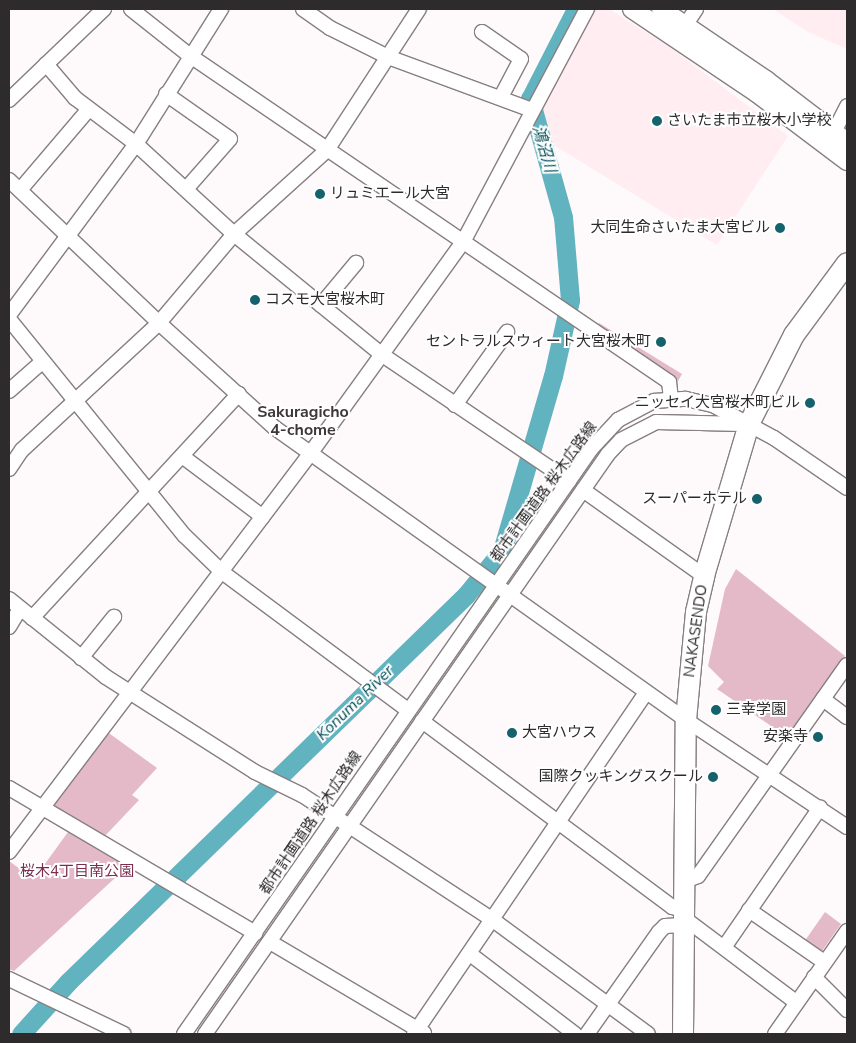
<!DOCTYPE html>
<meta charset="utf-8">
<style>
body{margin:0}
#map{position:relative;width:856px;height:1043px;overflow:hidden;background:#fef9fb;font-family:"Nunito Sans","Noto Sans JP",sans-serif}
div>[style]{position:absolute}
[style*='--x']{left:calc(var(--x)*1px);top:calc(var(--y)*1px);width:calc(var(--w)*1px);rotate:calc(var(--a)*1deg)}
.built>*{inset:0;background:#ffedf2}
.green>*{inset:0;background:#e4bac8}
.river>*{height:19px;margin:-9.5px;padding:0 9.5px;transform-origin:9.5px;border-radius:9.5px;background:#62b3c0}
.roads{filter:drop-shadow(1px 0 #877f81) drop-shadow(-1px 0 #877f81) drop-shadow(0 1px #877f81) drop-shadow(0 -1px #877f81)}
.minor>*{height:14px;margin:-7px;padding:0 7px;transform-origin:7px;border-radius:7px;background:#fff}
.major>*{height:18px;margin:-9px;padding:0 9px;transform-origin:9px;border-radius:9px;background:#fff}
.highway>*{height:20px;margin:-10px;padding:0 10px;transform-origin:10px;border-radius:10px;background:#fff}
.dots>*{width:14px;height:14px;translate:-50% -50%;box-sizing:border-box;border:2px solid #fff;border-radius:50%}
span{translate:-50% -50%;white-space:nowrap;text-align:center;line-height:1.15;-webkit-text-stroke:4px #fff;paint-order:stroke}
.poi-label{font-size:15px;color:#2e2b2c}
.left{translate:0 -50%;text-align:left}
.right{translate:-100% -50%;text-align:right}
.street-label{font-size:15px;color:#2e2b2c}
.park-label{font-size:15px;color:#7a2e4e}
.water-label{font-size:16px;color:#014e58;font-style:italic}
.neighbourhood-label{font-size:16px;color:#3e383a;font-weight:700}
.frame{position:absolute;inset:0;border:10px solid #2e2b2c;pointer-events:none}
</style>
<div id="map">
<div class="built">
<div style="clip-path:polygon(593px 9px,609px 9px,668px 46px,788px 136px,717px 245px,552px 144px,542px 107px)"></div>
<div style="clip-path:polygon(773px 9px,847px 9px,847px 49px,806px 31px)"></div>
</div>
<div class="green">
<div style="clip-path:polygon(599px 323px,682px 374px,677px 383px,595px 328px)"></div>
<div style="clip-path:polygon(736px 569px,845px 656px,790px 739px,717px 689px,724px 682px,708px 666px,725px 589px)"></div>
<div style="clip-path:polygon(106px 731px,157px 768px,132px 795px,139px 800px,103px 838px,51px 806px)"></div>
<div style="clip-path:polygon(68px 832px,128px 866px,14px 971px,9px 969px,9px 861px,34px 879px)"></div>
<div style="clip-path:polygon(825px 912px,841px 924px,820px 954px,804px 942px)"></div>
</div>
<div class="river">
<div style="--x:21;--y:1034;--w:70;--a:-47.9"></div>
<div style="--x:68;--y:982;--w:555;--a:-44.2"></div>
<div style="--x:466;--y:595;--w:57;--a:-50.7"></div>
<div style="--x:502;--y:551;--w:182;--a:-73.8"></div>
<div style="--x:553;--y:376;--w:78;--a:-77.4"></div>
<div style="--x:570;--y:300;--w:83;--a:-94.8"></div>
<div style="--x:563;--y:217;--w:123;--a:-105.6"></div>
<div style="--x:530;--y:99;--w:101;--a:-62.9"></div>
</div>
<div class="roads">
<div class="minor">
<div style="--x:131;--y:9;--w:74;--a:38.4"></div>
<div style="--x:189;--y:55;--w:581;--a:34.26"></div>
<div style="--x:669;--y:382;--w:17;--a:83"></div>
<div style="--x:303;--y:9;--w:33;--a:35"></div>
<div style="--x:330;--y:28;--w:65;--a:26.6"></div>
<div style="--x:388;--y:57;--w:153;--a:20.2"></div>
<div style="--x:482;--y:32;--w:47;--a:34.7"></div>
<div style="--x:521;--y:59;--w:43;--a:117.8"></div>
<div style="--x:680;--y:33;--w:29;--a:-56"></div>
<div style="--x:46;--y:64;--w:45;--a:49.5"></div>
<div style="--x:75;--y:98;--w:76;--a:37"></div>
<div style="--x:136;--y:144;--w:133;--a:42.6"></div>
<div style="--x:234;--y:234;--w:190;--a:39.2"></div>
<div style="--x:381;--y:354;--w:227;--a:34"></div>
<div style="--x:166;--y:94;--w:78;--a:35.1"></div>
<div style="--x:230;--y:139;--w:65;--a:131.3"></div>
<div style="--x:9;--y:100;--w:132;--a:-43.8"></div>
<div style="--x:834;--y:132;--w:29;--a:-63"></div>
<div style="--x:9;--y:180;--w:207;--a:43.6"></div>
<div style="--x:159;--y:323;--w:156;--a:42.2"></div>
<div style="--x:275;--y:428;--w:504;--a:35.39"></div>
<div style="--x:686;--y:720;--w:193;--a:33.6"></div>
<div style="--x:20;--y:190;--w:106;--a:-49.6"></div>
<div style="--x:321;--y:305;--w:55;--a:-50.2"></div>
<div style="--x:9;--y:315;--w:213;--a:-53.4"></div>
<div style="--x:136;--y:144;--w:160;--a:-57.8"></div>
<div style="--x:9;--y:319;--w:279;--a:51"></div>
<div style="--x:185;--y:536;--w:52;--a:44.2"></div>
<div style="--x:222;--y:572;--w:232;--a:36.6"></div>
<div style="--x:9;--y:391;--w:45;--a:-41.4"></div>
<div style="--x:455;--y:405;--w:90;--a:-54.5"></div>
<div style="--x:182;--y:456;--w:101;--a:37"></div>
<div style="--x:9;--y:469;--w:23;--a:-56"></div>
<div style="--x:22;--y:450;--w:187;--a:-42.8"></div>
<div style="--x:159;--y:323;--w:116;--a:-49.9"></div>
<div style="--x:234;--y:234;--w:125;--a:-42.1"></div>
<div style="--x:327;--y:150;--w:168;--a:-56.9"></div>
<div style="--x:583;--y:490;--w:148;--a:35.4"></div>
<div style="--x:9;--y:599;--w:124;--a:38.8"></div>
<div style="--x:106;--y:677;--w:177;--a:32.5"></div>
<div style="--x:255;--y:772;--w:52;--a:26.1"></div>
<div style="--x:302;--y:795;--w:228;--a:33.2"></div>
<div style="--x:493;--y:920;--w:192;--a:36.3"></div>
<div style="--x:32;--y:618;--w:305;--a:-47.3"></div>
<div style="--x:9;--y:627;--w:21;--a:-59"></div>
<div style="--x:81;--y:658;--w:53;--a:-51.2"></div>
<div style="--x:823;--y:699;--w:30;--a:37"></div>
<div style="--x:422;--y:721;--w:312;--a:36.6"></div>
<div style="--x:672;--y:907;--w:12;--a:14"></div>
<div style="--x:9;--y:788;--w:286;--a:30.5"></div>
<div style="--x:9;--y:852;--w:499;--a:-52.9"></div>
<div style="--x:310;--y:454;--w:261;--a:-54.2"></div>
<div style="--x:463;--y:242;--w:264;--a:-62"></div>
<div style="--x:685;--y:881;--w:14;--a:-21"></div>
<div style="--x:698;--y:876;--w:258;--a:-54.8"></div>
<div style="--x:749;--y:910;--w:91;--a:34.7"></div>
<div style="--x:684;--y:918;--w:140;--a:36.9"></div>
<div style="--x:270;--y:942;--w:179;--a:30.6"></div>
<div style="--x:725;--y:946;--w:168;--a:-55.5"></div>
<div style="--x:470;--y:954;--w:132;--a:37.3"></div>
<div style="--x:814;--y:977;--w:47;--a:45"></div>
<div style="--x:9;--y:979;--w:127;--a:25.6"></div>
<div style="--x:184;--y:1034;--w:713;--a:-55.17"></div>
<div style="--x:591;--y:449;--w:40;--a:-47"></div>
<div style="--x:618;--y:420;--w:41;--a:-27.8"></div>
<div style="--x:654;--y:401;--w:32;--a:-4"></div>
<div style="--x:686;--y:399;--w:28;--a:13"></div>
<div style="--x:713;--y:405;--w:69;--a:28.4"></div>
<div style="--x:774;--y:438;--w:88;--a:34.4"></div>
<div style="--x:205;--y:1034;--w:706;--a:-55.21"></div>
<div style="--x:608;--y:454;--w:19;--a:-47"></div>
<div style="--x:621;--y:440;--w:39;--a:-27"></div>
<div style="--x:656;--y:422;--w:87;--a:1.3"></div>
<div style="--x:414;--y:1034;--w:413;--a:-55.8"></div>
<div style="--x:587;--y:1034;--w:125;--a:-54.8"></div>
<div style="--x:659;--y:932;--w:8;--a:-45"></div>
<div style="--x:665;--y:926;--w:19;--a:-3"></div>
<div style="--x:775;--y:1034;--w:126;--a:-55"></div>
</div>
<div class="major">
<div style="--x:632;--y:9;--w:151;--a:33.9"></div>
<div style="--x:757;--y:93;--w:113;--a:37.1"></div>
<div style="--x:661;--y:9;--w:127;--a:34.1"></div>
<div style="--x:766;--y:80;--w:102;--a:37.4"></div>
</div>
<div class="highway">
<div style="--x:683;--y:1034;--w:314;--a:-89.5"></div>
<div style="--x:686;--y:720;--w:108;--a:-84.7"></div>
<div style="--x:696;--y:612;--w:37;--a:-77"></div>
<div style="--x:704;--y:576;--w:159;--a:-73.5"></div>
<div style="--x:749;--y:424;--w:100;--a:-63.2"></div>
<div style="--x:794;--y:335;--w:89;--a:-53.6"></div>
</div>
</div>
<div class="dots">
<div style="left:657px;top:121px;background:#15626c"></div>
<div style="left:320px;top:194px;background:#15626c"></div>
<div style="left:780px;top:228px;background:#15626c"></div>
<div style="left:255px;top:300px;background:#15626c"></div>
<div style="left:661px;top:342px;background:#15626c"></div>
<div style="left:810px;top:403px;background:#15626c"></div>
<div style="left:757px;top:499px;background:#15626c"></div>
<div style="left:716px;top:710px;background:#15626c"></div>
<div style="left:512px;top:733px;background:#15626c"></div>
<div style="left:818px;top:737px;background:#15626c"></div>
<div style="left:713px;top:777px;background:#15626c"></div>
</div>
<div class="poi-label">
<span class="left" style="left:667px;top:121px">さいたま市立桜木小学校</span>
<span class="left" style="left:330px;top:194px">リュミエール大宮</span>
<span class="right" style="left:770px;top:228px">大同生命さいたま大宮ビル</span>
<span class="left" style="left:265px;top:300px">コスモ大宮桜木町</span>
<span class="right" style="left:651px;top:342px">セントラルスウィート大宮桜木町</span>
<span class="right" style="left:800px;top:403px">ニッセイ大宮桜木町ビル</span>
<span class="right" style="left:747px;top:499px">スーパーホテル</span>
<span class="left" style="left:726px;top:710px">三幸学園</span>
<span class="left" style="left:522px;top:733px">大宮ハウス</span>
<span class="right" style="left:808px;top:737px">安楽寺</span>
<span class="right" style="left:703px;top:777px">国際クッキングスクール</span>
</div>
<div class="street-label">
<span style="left:544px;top:492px;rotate:-54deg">都市計画道路 桜木広路線</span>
<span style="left:696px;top:631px;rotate:-82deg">NAKASENDO</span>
<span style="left:311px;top:823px;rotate:-56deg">都市計画道路 桜木広路線</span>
</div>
<div class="park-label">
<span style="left:77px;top:872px">桜木4丁目南公園</span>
</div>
<div class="water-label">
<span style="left:544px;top:149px;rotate:74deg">鴻沼川</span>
<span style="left:355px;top:703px;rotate:-44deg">Konuma River</span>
</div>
<div class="neighbourhood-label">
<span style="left:303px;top:421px">Sakuragicho<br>4-chome</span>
</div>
<div class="frame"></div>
</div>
